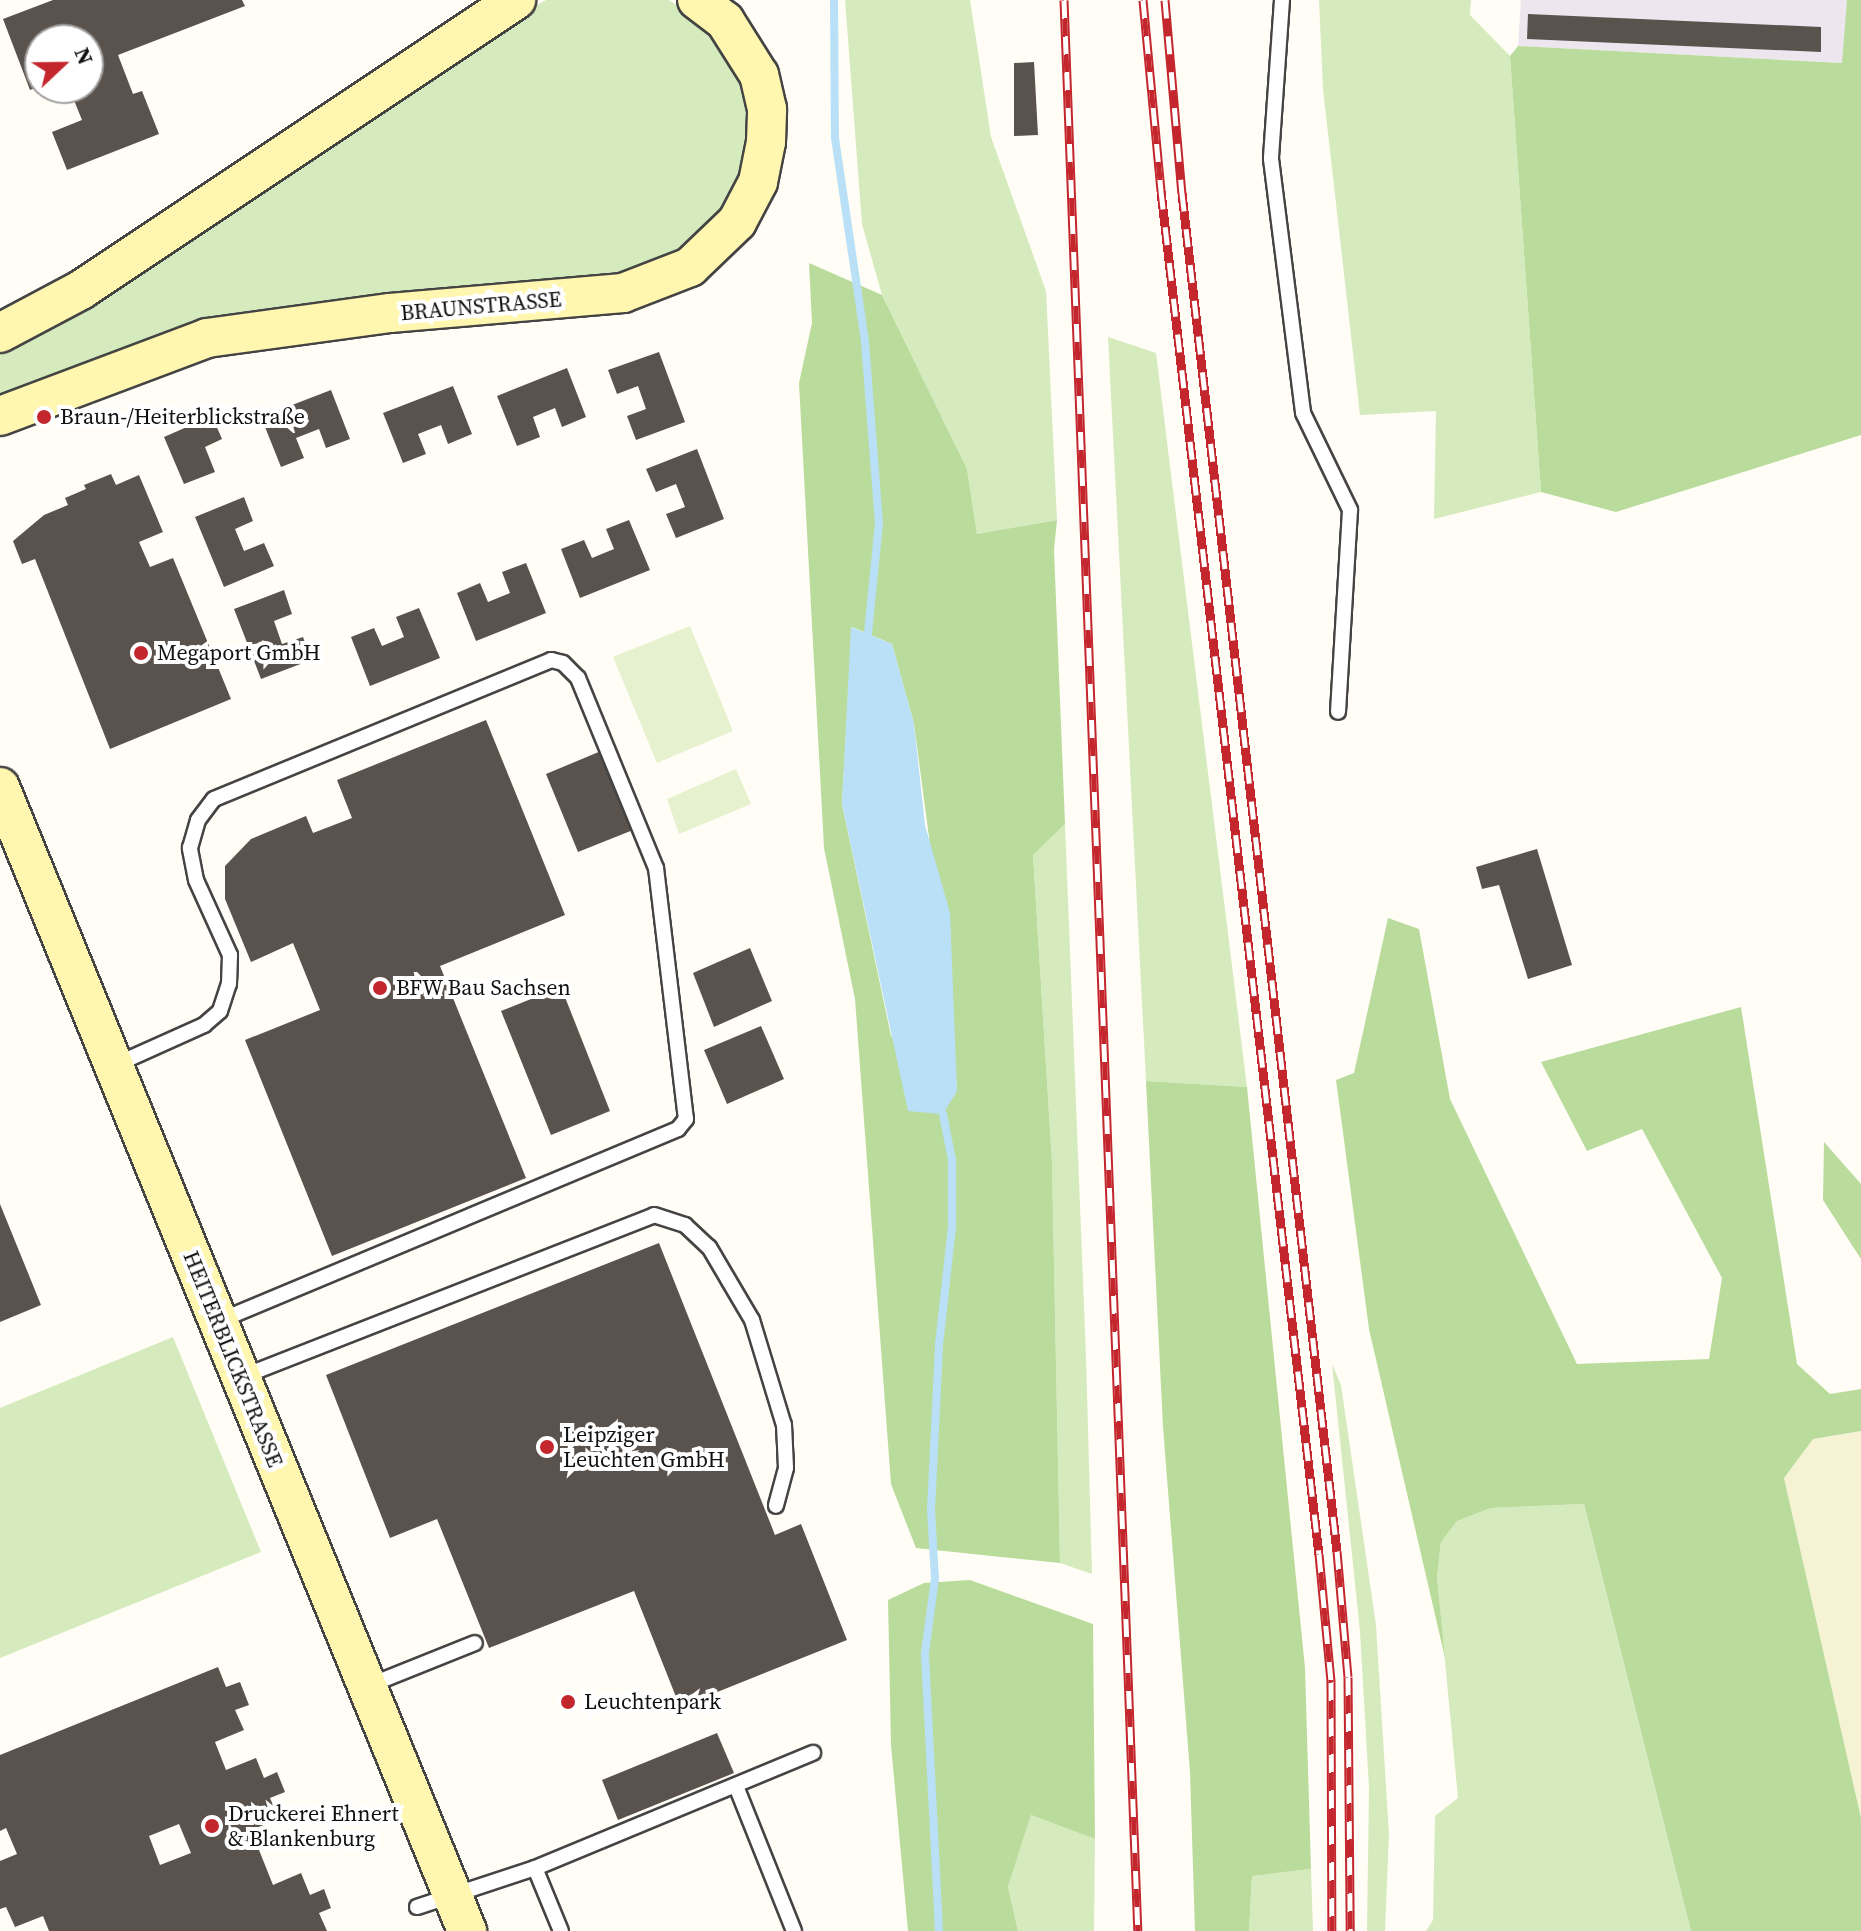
<!DOCTYPE html>
<meta charset="utf-8">
<style>
body{margin:0}
#map{position:relative;width:1861px;height:1931px;overflow:hidden;background:#fffdf5;font-family:"Source Serif 4",serif}
div>[style]{position:absolute}
[style*='--x']{left:calc(var(--x)*1px);top:calc(var(--y)*1px);width:calc(var(--w)*1px);rotate:calc(var(--a)*1deg)}
.industrial>*{inset:0;background:#eee6ef}
.farmland>*{inset:0;background:#f6f3d4}
.green>*{inset:0;background:#d5ebbd}
.forest>*{inset:0;background:#b9dc9c}
.pitch>*{inset:0;background:#e6f2cf}
.water>*{inset:0;background:#b9e0f7}
.stream>*{height:8px;margin:-4px;padding:0 4px;transform-origin:4px;border-radius:4px;background:#b9e0f7}
.building>*{inset:0;background:#5a524d}
.roads{filter:drop-shadow(2px 0 #444) drop-shadow(-2px 0 #444) drop-shadow(0 2px #444) drop-shadow(0 -2px #444)}
.lane>*{height:14px;margin:-7px;padding:0 7px;transform-origin:7px;border-radius:7px;background:#fff}
.secondary>*{height:38px;margin:-19px;padding:0 19px;transform-origin:19px;border-radius:19px;background:#fff6b0}
.rail>*{height:9px;margin-top:-4.5px;transform-origin:0;background:repeating-linear-gradient(90deg,#fff 0 18px,#c4262e 0 36px);box-sizing:border-box;border-block:2px solid #c4262e}
.dots>*{width:22px;height:22px;translate:-50% -50%;box-sizing:border-box;border:4px solid #fff;border-radius:50%}
span{translate:-50% -50%;white-space:nowrap;text-align:center;line-height:1.15;-webkit-text-stroke:8px #fff;paint-order:stroke}
.street-label{font-size:22px;color:#111}
.poi-label{font-size:22px;color:#111}
.left{translate:0 -50%;text-align:left}
.north{position:absolute;left:24px;top:24px;width:80px;height:80px;box-sizing:border-box;background:#fff;border:2px solid #a0a0a0;border-radius:50%;rotate:68deg;font-size:22px;font-weight:700;line-height:32px;text-align:center;color:#111}
.north::after{content:'';display:block;margin:auto;width:28px;height:36px;background:#c4262e;clip-path:polygon(50% 0,100% 100%,50% 72%,0 100%)}
</style>
<div id="map">
<div class="industrial">
<div style="clip-path:polygon(1521px 0,1847px 0,1843px 63px,1518px 46px)"></div>
</div>
<div class="farmland">
<div style="clip-path:polygon(1861px 1431px,1861px 1818px,1784px 1478px,1813px 1439px)"></div>
</div>
<div class="green">
<div style="clip-path:polygon(546px 0,669px 0,708px 26px,744px 78px,750px 110px,745px 179px,695px 248px,643px 272px,348px 302px,0 401px,0 350px,493px 29px)"></div>
<div style="clip-path:polygon(845px 0,970px 0,991px 137px,1046px 291px,1057px 520px,977px 534px,967px 469px,882px 295px,862px 224px)"></div>
<div style="clip-path:polygon(1319px 0,1471px 0,1470px 15px,1510px 56px,1541px 492px,1434px 519px,1436px 411px,1360px 415px,1323px 89px)"></div>
<div style="clip-path:polygon(1108px 337px,1156px 353px,1247px 1087px,1146px 1081px)"></div>
<div style="clip-path:polygon(1065px 824px,1086px 1357px,1092px 1574px,1060px 1563px,1052px 1162px,1033px 855px)"></div>
<div style="clip-path:polygon(173px 1337px,261px 1552px,0 1658px,0 1408px)"></div>
<div style="clip-path:polygon(1332px 1364px,1341px 1385px,1376px 1625px,1389px 1834px,1385px 1931px,1367px 1931px,1369px 1788px,1360px 1631px)"></div>
<div style="clip-path:polygon(1584px 1504px,1691px 1931px,1426px 1931px,1433px 1920px,1435px 1816px,1458px 1798px,1437px 1577px,1441px 1542px,1457px 1521px,1491px 1508px)"></div>
<div style="clip-path:polygon(1031px 1815px,1095px 1839px,1094px 1931px,1018px 1931px,1008px 1887px)"></div>
<div style="clip-path:polygon(1311px 1869px,1313px 1931px,1249px 1931px,1252px 1876px)"></div>
</div>
<div class="forest">
<div style="clip-path:polygon(1847px 0,1861px 0,1861px 435px,1616px 512px,1541px 492px,1510px 56px,1518px 46px,1842px 63px)"></div>
<div style="clip-path:polygon(evenodd,809px 263px,882px 295px,967px 469px,977px 534px,1057px 520px,1054px 550px,1065px 824px,1033px 855px,1052px 1162px,1060px 1563px,916px 1548px,891px 1484px,855px 999px,824px 848px,799px 383px,812px 323px,809px 263px,852px 627px,892px 644px,914px 724px,952px 1011px,957px 1091px,891px 1036px,842px 804px,852px 627px)"></div>
<div style="clip-path:polygon(1388px 918px,1419px 929px,1450px 1099px,1577px 1364px,1709px 1359px,1722px 1278px,1642px 1129px,1587px 1151px,1541px 1062px,1741px 1007px,1797px 1364px,1830px 1394px,1861px 1389px,1861px 1431px,1813px 1439px,1784px 1478px,1861px 1818px,1861px 1931px,1691px 1931px,1584px 1504px,1491px 1508px,1457px 1521px,1441px 1542px,1437px 1577px,1445px 1658px,1369px 1329px,1336px 1080px,1354px 1073px)"></div>
<div style="clip-path:polygon(1146px 1081px,1247px 1087px,1305px 1668px,1311px 1869px,1252px 1876px,1249px 1931px,1195px 1931px,1190px 1772px,1163px 1427px)"></div>
<div style="clip-path:polygon(1824px 1142px,1861px 1184px,1861px 1259px,1823px 1200px)"></div>
<div style="clip-path:polygon(970px 1580px,1093px 1624px,1095px 1839px,1031px 1815px,1008px 1887px,1018px 1931px,908px 1931px,891px 1745px,888px 1600px,924px 1583px)"></div>
</div>
<div class="pitch">
<div style="clip-path:polygon(690px 626px,733px 731px,657px 763px,613px 657px)"></div>
<div style="clip-path:polygon(736px 769px,751px 804px,679px 834px,667px 799px)"></div>
</div>
<div class="water">
<div style="clip-path:polygon(851px 627px,892px 644px,914px 724px,925px 825px,950px 913px,957px 1091px,943px 1114px,908px 1111px,842px 804px)"></div>
</div>
<div class="stream">
<div style="--x:834;--y:0;--w:138;--a:89.6"></div>
<div style="--x:835;--y:138;--w:206;--a:81.6"></div>
<div style="--x:865;--y:342;--w:182;--a:85.6"></div>
<div style="--x:879;--y:523;--w:112;--a:95.7"></div>
<div style="--x:939;--y:1931;--w:278;--a:-92.9"></div>
<div style="--x:925;--y:1653;--w:76;--a:-82.4"></div>
<div style="--x:935;--y:1578;--w:68;--a:-93.4"></div>
<div style="--x:931;--y:1510;--w:165;--a:-87.2"></div>
<div style="--x:939;--y:1345;--w:119;--a:-83.7"></div>
<div style="--x:952;--y:1227;--w:67;--a:-90"></div>
<div style="--x:952;--y:1160;--w:47;--a:-101.1"></div>
</div>
<div class="building">
<div style="clip-path:polygon(53px 0,242px 0,245px 6px,118px 55px,133px 94px,142px 91px,159px 134px,67px 170px,52px 132px,82px 120px,69px 88px,88px 88px,88px 40px,40px 40px,40px 86px,30px 90px,3px 19px)"></div>
<div style="clip-path:polygon(1528px 14px,1821px 27px,1821px 52px,1527px 39px)"></div>
<div style="clip-path:polygon(1034px 62px,1038px 135px,1014px 136px,1014px 63px)"></div>
<div style="clip-path:polygon(659px 352px,685px 422px,636px 440px,627px 416px,646px 409px,638px 386px,617px 394px,608px 370px)"></div>
<div style="clip-path:polygon(567px 368px,586px 417px,562px 427px,555px 408px,533px 417px,540px 437px,517px 446px,497px 396px)"></div>
<div style="clip-path:polygon(453px 386px,472px 434px,448px 444px,441px 425px,418px 434px,426px 454px,403px 463px,383px 413px)"></div>
<div style="clip-path:polygon(331px 390px,350px 439px,326px 448px,319px 429px,296px 438px,304px 458px,281px 467px,261px 417px)"></div>
<div style="clip-path:polygon(212px 416px,222px 439px,205px 447px,215px 472px,184px 484px,164px 437px)"></div>
<div style="clip-path:polygon(697px 449px,724px 519px,676px 538px,666px 514px,685px 507px,676px 484px,656px 492px,646px 469px)"></div>
<div style="clip-path:polygon(111px 474px,116px 485px,139px 475px,163px 532px,139px 542px,150px 567px,173px 558px,231px 699px,110px 749px,35px 559px,22px 564px,13px 541px,44px 515px,68px 505px,65px 498px,86px 489px,84px 485px)"></div>
<div style="clip-path:polygon(244px 497px,253px 521px,235px 529px,244px 551px,264px 543px,274px 566px,224px 587px,195px 517px)"></div>
<div style="clip-path:polygon(629px 520px,650px 570px,580px 598px,561px 549px,584px 540px,592px 558px,614px 549px,606px 529px)"></div>
<div style="clip-path:polygon(526px 563px,546px 613px,476px 641px,457px 593px,480px 583px,488px 602px,510px 593px,502px 572px)"></div>
<div style="clip-path:polygon(284px 590px,292px 614px,274px 621px,282px 644px,303px 637px,311px 660px,261px 679px,234px 609px)"></div>
<div style="clip-path:polygon(419px 608px,440px 658px,370px 686px,351px 637px,374px 628px,382px 646px,404px 637px,396px 617px)"></div>
<div style="clip-path:polygon(486px 720px,565px 915px,440px 966px,526px 1178px,332px 1256px,245px 1040px,320px 1010px,293px 943px,251px 962px,225px 899px,225px 866px,251px 839px,306px 816px,313px 833px,352px 818px,337px 780px)"></div>
<div style="clip-path:polygon(601px 751px,633px 830px,578px 852px,546px 774px)"></div>
<div style="clip-path:polygon(1537px 849px,1572px 965px,1528px 979px,1499px 885px,1482px 889px,1476px 867px)"></div>
<div style="clip-path:polygon(750px 948px,772px 1001px,714px 1027px,693px 973px)"></div>
<div style="clip-path:polygon(561px 987px,610px 1111px,551px 1135px,501px 1011px)"></div>
<div style="clip-path:polygon(761px 1026px,784px 1079px,727px 1104px,704px 1050px)"></div>
<div style="clip-path:polygon(0 1204px,41px 1305px,0 1322px)"></div>
<div style="clip-path:polygon(659px 1243px,775px 1535px,801px 1524px,847px 1640px,680px 1707px,634px 1591px,489px 1648px,437px 1519px,390px 1538px,326px 1375px)"></div>
<div style="clip-path:polygon(evenodd,218px 1667px,226px 1687px,240px 1682px,249px 1705px,235px 1710px,244px 1730px,215px 1742px,226px 1770px,256px 1758px,264px 1778px,277px 1772px,285px 1792px,270px 1798px,279px 1819px,251px 1830px,273px 1885px,301px 1873px,310px 1895px,324px 1889px,331px 1908px,319px 1913px,327px 1931px,49px 1931px,43px 1916px,15px 1927px,6px 1907px,0 1909px,0 1861px,17px 1854px,6px 1828px,0 1831px,0 1755px,218px 1667px,179px 1824px,191px 1853px,160px 1865px,149px 1836px,179px 1824px)"></div>
<div style="clip-path:polygon(717px 1733px,734px 1773px,618px 1820px,602px 1780px)"></div>
</div>
<div class="roads">
<div class="lane">
<div style="--x:1282;--y:0;--w:159;--a:94"></div>
<div style="--x:1271;--y:159;--w:256;--a:82.8"></div>
<div style="--x:1303;--y:413;--w:108;--a:64.1"></div>
<div style="--x:1350;--y:510;--w:202;--a:93.4"></div>
<div style="--x:115;--y:1065;--w:98;--a:-24.2"></div>
<div style="--x:204;--y:1025;--w:21;--a:-41"></div>
<div style="--x:220;--y:1011;--w:28;--a:-72"></div>
<div style="--x:229;--y:984;--w:29;--a:-88"></div>
<div style="--x:230;--y:955;--w:82;--a:-114.4"></div>
<div style="--x:196;--y:880;--w:33;--a:-101"></div>
<div style="--x:190;--y:848;--w:29;--a:-74"></div>
<div style="--x:198;--y:820;--w:26;--a:-53"></div>
<div style="--x:214;--y:799;--w:365;--a:-22.4"></div>
<div style="--x:551;--y:660;--w:12;--a:14"></div>
<div style="--x:563;--y:663;--w:21;--a:45"></div>
<div style="--x:578;--y:678;--w:205;--a:67.7"></div>
<div style="--x:656;--y:868;--w:253;--a:83.2"></div>
<div style="--x:686;--y:1119;--w:13;--a:129"></div>
<div style="--x:678;--y:1129;--w:495;--a:157.3"></div>
<div style="--x:244;--y:1376;--w:440;--a:-21.4"></div>
<div style="--x:654;--y:1215;--w:33;--a:18"></div>
<div style="--x:685;--y:1225;--w:33;--a:43"></div>
<div style="--x:709;--y:1247;--w:85;--a:59.5"></div>
<div style="--x:752;--y:1320;--w:110;--a:73.1"></div>
<div style="--x:784;--y:1425;--w:43;--a:87.3"></div>
<div style="--x:786;--y:1468;--w:39;--a:105"></div>
<div style="--x:368;--y:1686;--w:115;--a:-21.9"></div>
<div style="--x:736;--y:1786;--w:156;--a:68.2"></div>
<div style="--x:535;--y:1868;--w:68;--a:67.6"></div>
<div style="--x:417;--y:1907;--w:124;--a:-18.3"></div>
<div style="--x:535;--y:1868;--w:301;--a:-22.5"></div>
</div>
<div class="secondary">
<div style="--x:0;--y:333;--w:92;--a:-28"></div>
<div style="--x:81;--y:290;--w:523;--a:-33.69"></div>
<div style="--x:0;--y:416;--w:221;--a:-20.6"></div>
<div style="--x:207;--y:338;--w:185;--a:-7.8"></div>
<div style="--x:390;--y:313;--w:234;--a:-4.9"></div>
<div style="--x:623;--y:293;--w:72;--a:-21.2"></div>
<div style="--x:690;--y:267;--w:65;--a:-43.8"></div>
<div style="--x:737;--y:222;--w:45;--a:-62.3"></div>
<div style="--x:758;--y:182;--w:41;--a:-78.7"></div>
<div style="--x:766;--y:142;--w:33;--a:-88"></div>
<div style="--x:767;--y:109;--w:35;--a:-103"></div>
<div style="--x:759;--y:75;--w:64;--a:-122.2"></div>
<div style="--x:725;--y:21;--w:35;--a:-143"></div>
<div style="--x:0;--y:787;--w:1236;--a:67.79"></div>
</div>
</div>
<div class="rail">
<div style="--x:1064;--y:0;--w:1932;--a:87.81"></div>
<div style="--x:1143;--y:0;--w:192;--a:84.6"></div>
<div style="--x:1161;--y:191;--w:1372;--a:83.39"></div>
<div style="--x:1319;--y:1554;--w:129;--a:84.6"></div>
<div style="--x:1331;--y:1682;--w:249;--a:89.8"></div>
<div style="--x:1165;--y:0;--w:194;--a:85"></div>
<div style="--x:1182;--y:193;--w:1367;--a:83.49"></div>
<div style="--x:1337;--y:1551;--w:126;--a:85"></div>
<div style="--x:1348;--y:1677;--w:254;--a:89.5"></div>
</div>
<div class="dots">
<div style="left:44px;top:417px;background:#c4262e"></div>
<div style="left:141px;top:653px;background:#c4262e"></div>
<div style="left:380px;top:988px;background:#c4262e"></div>
<div style="left:547px;top:1447px;background:#c4262e"></div>
<div style="left:568px;top:1702px;background:#c4262e"></div>
<div style="left:212px;top:1826px;background:#c4262e"></div>
</div>
<div class="street-label">
<span style="left:481px;top:306px;rotate:-5deg">BRAUNSTRASSE</span>
<span style="left:233px;top:1359px;rotate:68deg">HEITERBLICKSTRASSE</span>
</div>
<div class="poi-label">
<span class="left" style="left:60px;top:417px">Braun-/Heiterblickstraße</span>
<span class="left" style="left:157px;top:653px">Megaport GmbH</span>
<span class="left" style="left:396px;top:988px">BFW Bau Sachsen</span>
<span class="left" style="left:563px;top:1447px">Leipziger<br>Leuchten GmbH</span>
<span class="left" style="left:584px;top:1702px">Leuchtenpark</span>
<span class="left" style="left:228px;top:1826px">Druckerei Ehnert<br>&amp; Blankenburg</span>
</div>
<div class="north">N</div>
</div>
